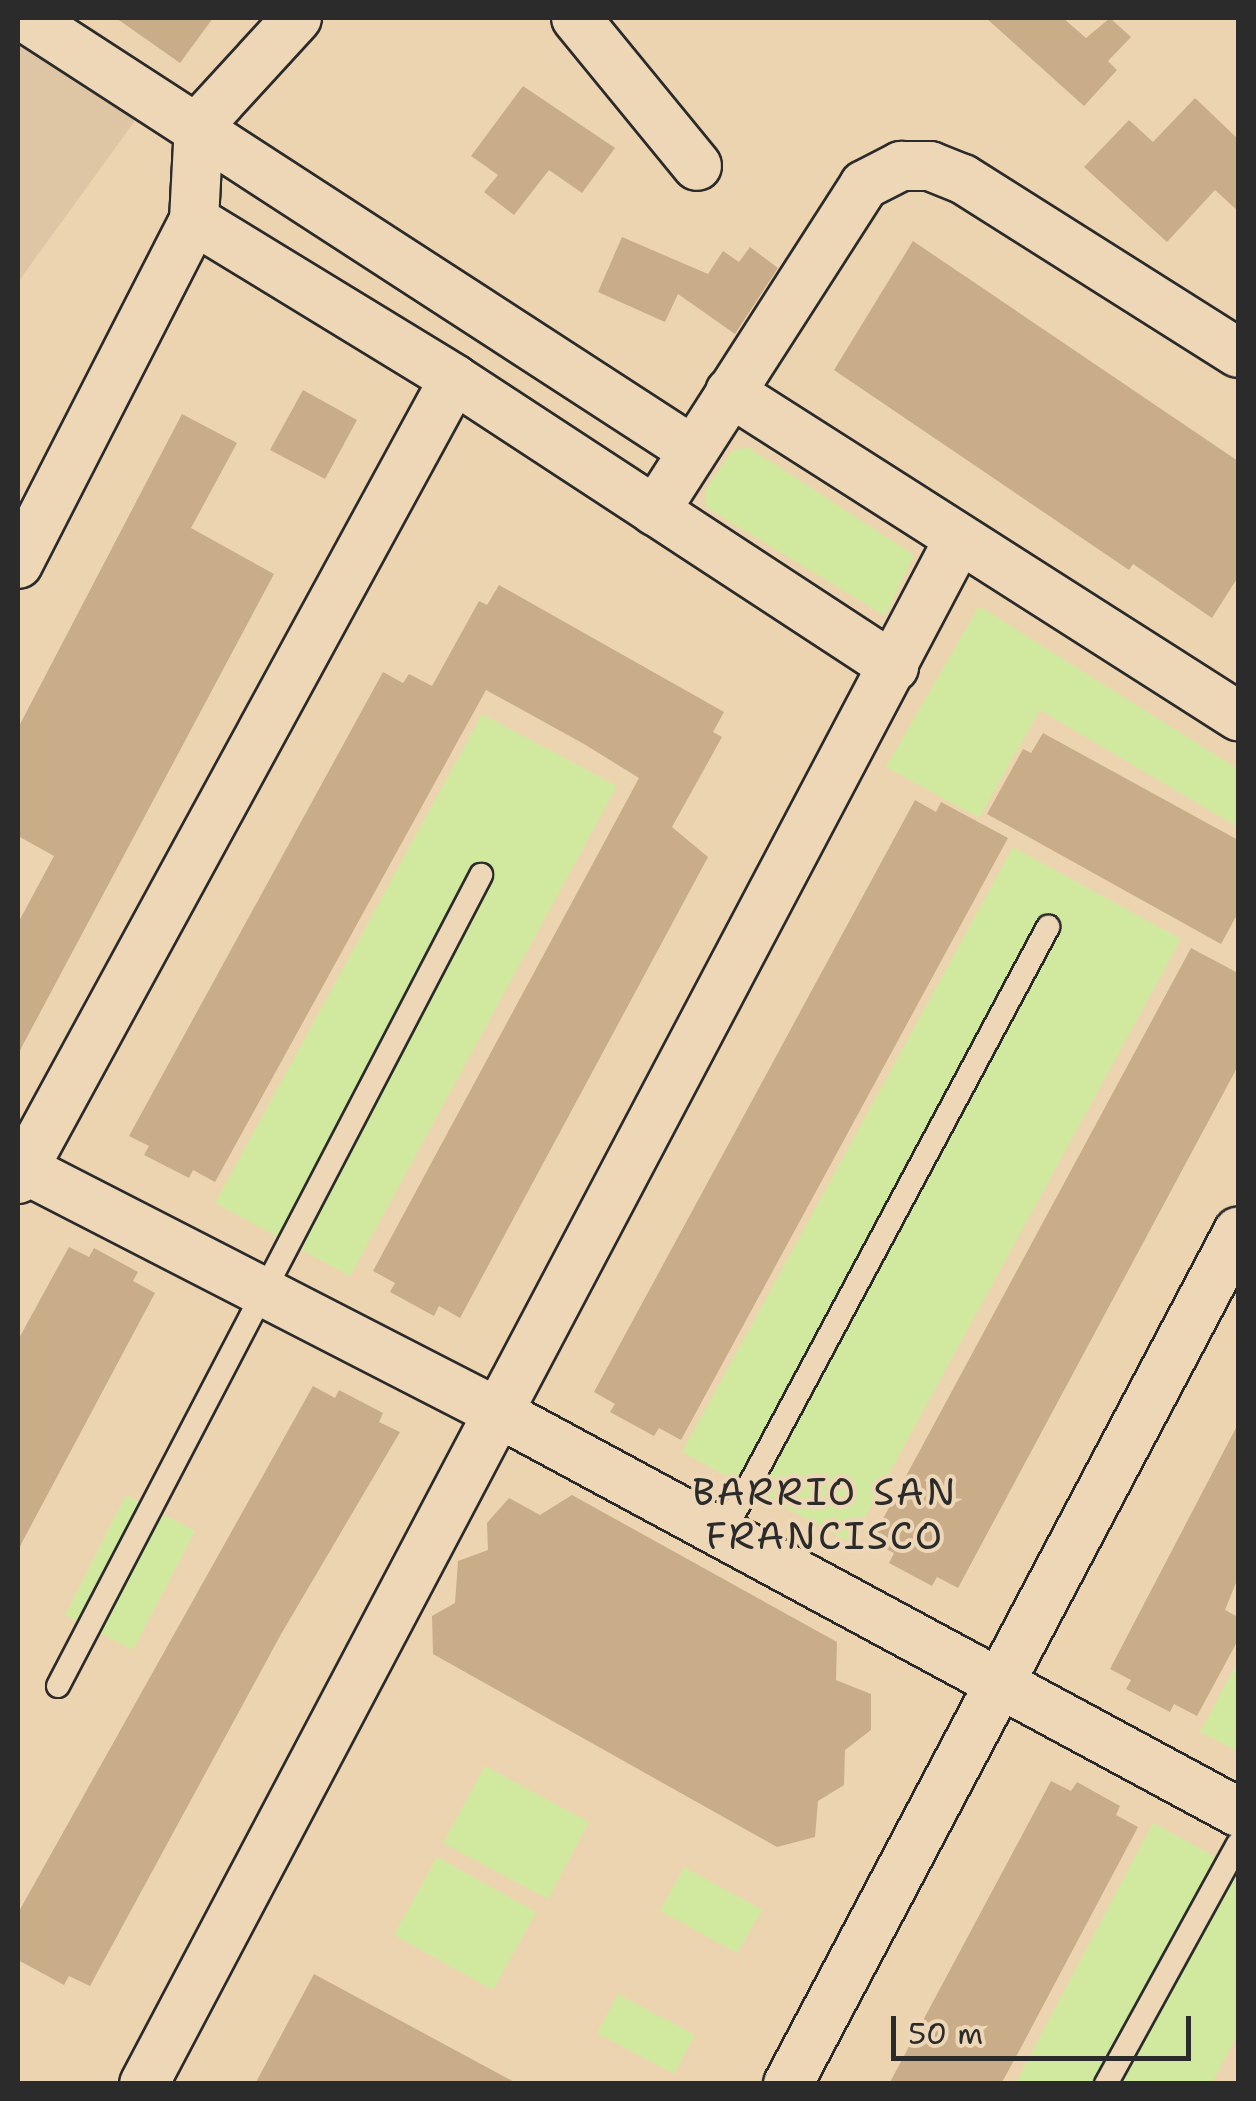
<!DOCTYPE html>
<style>
body{margin:0}
#map{position:relative;width:1256px;height:2101px;overflow:hidden;background:#edd4b1;font-family:"Shantell Sans",sans-serif}
div>[style]{position:absolute}
[style*='--x']{left:calc(var(--x)*1px);top:calc(var(--y)*1px);width:calc(var(--w)*1px);rotate:calc(var(--a)*1deg)}
.built>*{inset:0;background:#dec5a3}
.green>*{inset:0;background:#d0e99f}
.building>*{inset:0;background:#c8ad88}
.roads{filter:drop-shadow(2px 0 #2b2b2b) drop-shadow(-2px 0 #2b2b2b) drop-shadow(0 2px #2b2b2b) drop-shadow(0 -2px #2b2b2b)}
.service>*{height:22px;margin:-11px;padding:0 11px;transform-origin:11px;border-radius:11px;background:#edd7b6}
.minor>*{height:48px;margin:-24px;padding:0 24px;transform-origin:24px;border-radius:24px;background:#edd7b6}
span{translate:-50% -50%;white-space:nowrap;text-align:center;line-height:1.15;-webkit-text-stroke:8px #edd7b6;paint-order:stroke}
.neighbourhood-label{font-size:38px;color:#2b2b2b;letter-spacing:2.5px}
.frame{position:absolute;inset:0;border:20px solid #2b2b2b;pointer-events:none}
.scale{position:absolute;left:891px;top:2016px;width:300px;height:45px;box-sizing:border-box;border:5px solid #2b2b2b;border-top:0;padding-left:12px;font-size:30px;line-height:35px;white-space:nowrap;color:#2b2b2b;-webkit-text-stroke:8px #edd7b6;paint-order:stroke}
</style>
<div id="map">
<div class="built">
<div style="clip-path:polygon(18px 18px,161px 85px,18px 282px)"></div>
</div>
<div class="green">
<div style="clip-path:polygon(748px 447px,914px 555px,885px 616px,706px 507px,705px 490px,732px 451px)"></div>
<div style="clip-path:polygon(979px 606px,1238px 769px,1238px 827px,1040px 710px,979px 818px,886px 767px)"></div>
<div style="clip-path:polygon(482px 714px,617px 786px,350px 1276px,215px 1203px)"></div>
<div style="clip-path:polygon(1013px 847px,1181px 939px,851px 1543px,682px 1452px)"></div>
<div style="clip-path:polygon(126px 1495px,195px 1531px,133px 1650px,65px 1615px)"></div>
<div style="clip-path:polygon(1238px 1661px,1238px 1751px,1200px 1732px)"></div>
<div style="clip-path:polygon(485px 1766px,589px 1822px,548px 1899px,443px 1843px)"></div>
<div style="clip-path:polygon(1153px 1823px,1238px 1869px,1238px 2033px,1212px 2083px,1015px 2084px)"></div>
<div style="clip-path:polygon(437px 1857px,536px 1912px,493px 1990px,394px 1935px)"></div>
<div style="clip-path:polygon(684px 1867px,762px 1910px,737px 1953px,660px 1911px)"></div>
<div style="clip-path:polygon(618px 1994px,695px 2035px,674px 2074px,597px 2033px)"></div>
</div>
<div class="building">
<div style="clip-path:polygon(116px 18px,213px 18px,180px 63px)"></div>
<div style="clip-path:polygon(986px 18px,1063px 18px,1086px 38px,1110px 18px,1131px 37px,1108px 61px,1117px 70px,1084px 106px)"></div>
<div style="clip-path:polygon(523px 86px,615px 148px,582px 193px,549px 170px,514px 215px,484px 192px,498px 175px,471px 156px)"></div>
<div style="clip-path:polygon(1195px 98px,1238px 139px,1238px 211px,1215px 190px,1167px 242px,1084px 167px,1129px 120px,1153px 142px)"></div>
<div style="clip-path:polygon(622px 237px,708px 274px,723px 251px,739px 262px,750px 247px,778px 268px,735px 334px,678px 294px,665px 322px,598px 292px)"></div>
<div style="clip-path:polygon(913px 241px,1238px 461px,1238px 577px,1212px 618px,1133px 564px,1129px 570px,834px 370px)"></div>
<div style="clip-path:polygon(303px 390px,357px 420px,325px 479px,270px 450px)"></div>
<div style="clip-path:polygon(182px 414px,237px 443px,191px 528px,274px 574px,18px 1054px,18px 923px,54px 856px,18px 836px,18px 728px)"></div>
<div style="clip-path:polygon(499px 585px,724px 712px,713px 732px,722px 737px,672px 827px,708px 857px,460px 1318px,439px 1306px,434px 1316px,390px 1292px,395px 1283px,373px 1271px,639px 778px,584px 744px,486px 690px,215px 1182px,193px 1170px,189px 1178px,144px 1155px,149px 1146px,129px 1136px,383px 672px,403px 683px,409px 674px,432px 686px,479px 601px,487px 605px)"></div>
<div style="clip-path:polygon(1043px 733px,1238px 840px,1238px 913px,1221px 944px,987px 814px,1023px 749px,1031px 753px)"></div>
<div style="clip-path:polygon(915px 800px,936px 812px,941px 802px,1008px 838px,681px 1440px,659px 1428px,654px 1436px,610px 1412px,615px 1404px,594px 1392px)"></div>
<div style="clip-path:polygon(1191px 948px,1238px 973px,1238px 1066px,958px 1588px,937px 1577px,932px 1586px,889px 1563px,894px 1553px,871px 1541px)"></div>
<div style="clip-path:polygon(69px 1247px,89px 1257px,94px 1248px,138px 1272px,133px 1281px,155px 1293px,18px 1550px,18px 1340px)"></div>
<div style="clip-path:polygon(313px 1386px,335px 1398px,339px 1390px,383px 1413px,379px 1422px,400px 1432px,280px 1636px,90px 1986px,69px 1976px,64px 1985px,18px 1960px,18px 1913px)"></div>
<div style="clip-path:polygon(1238px 1424px,1238px 1578px,1225px 1610px,1238px 1617px,1238px 1640px,1197px 1716px,1174px 1704px,1170px 1712px,1126px 1689px,1131px 1680px,1110px 1669px)"></div>
<div style="clip-path:polygon(572px 1495px,837px 1642px,836px 1680px,871px 1694px,871px 1730px,845px 1750px,844px 1785px,818px 1801px,815px 1837px,777px 1847px,433px 1654px,432px 1616px,455px 1603px,458px 1561px,488px 1550px,487px 1523px,509px 1498px,540px 1515px)"></div>
<div style="clip-path:polygon(1051px 1781px,1071px 1791px,1077px 1782px,1120px 1806px,1116px 1815px,1138px 1827px,1018px 2053px,1001px 2084px,889px 2084px)"></div>
<div style="clip-path:polygon(314px 1974px,518px 2084px,255px 2084px)"></div>
</div>
<div class="roads">
<div class="service">
<div style="--x:723;--y:1534;--w:689;--a:-61.83"></div>
<div style="--x:58;--y:1686;--w:915;--a:-62.45"></div>
<div style="--x:1106;--y:2084;--w:274;--a:-61.2"></div>
</div>
<div class="minor">
<div style="--x:26;--y:18;--w:794;--a:32.97"></div>
<div style="--x:576;--y:18;--w:191;--a:50.7"></div>
<div style="--x:199;--y:125;--w:145;--a:-47.5"></div>
<div style="--x:194;--y:220;--w:305;--a:31.4"></div>
<div style="--x:454;--y:379;--w:526;--a:33.21"></div>
<div style="--x:730;--y:392;--w:603;--a:32.53"></div>
<div style="--x:655;--y:511;--w:387;--a:-57.3"></div>
<div style="--x:864;--y:185;--w:42;--a:-27.2"></div>
<div style="--x:901;--y:166;--w:29;--a:0"></div>
<div style="--x:930;--y:166;--w:35;--a:22"></div>
<div style="--x:963;--y:179;--w:325;--a:32.3"></div>
<div style="--x:18;--y:564;--w:386;--a:-62.9"></div>
<div style="--x:194;--y:220;--w:95;--a:-87"></div>
<div style="--x:18;--y:1166;--w:536;--a:27.19"></div>
<div style="--x:495;--y:1411;--w:844;--a:28.36"></div>
<div style="--x:18;--y:1179;--w:911;--a:-61.41"></div>
<div style="--x:144;--y:2084;--w:1747;--a:-62.19"></div>
<div style="--x:788;--y:2084;--w:964;--a:-62.16"></div>
</div>
</div>
<div class="neighbourhood-label">
<span style="left:825px;top:1514px">BARRIO SAN<br>FRANCISCO</span>
</div>
<div class="frame"></div>
<div class="scale">50 m</div>
</div>
